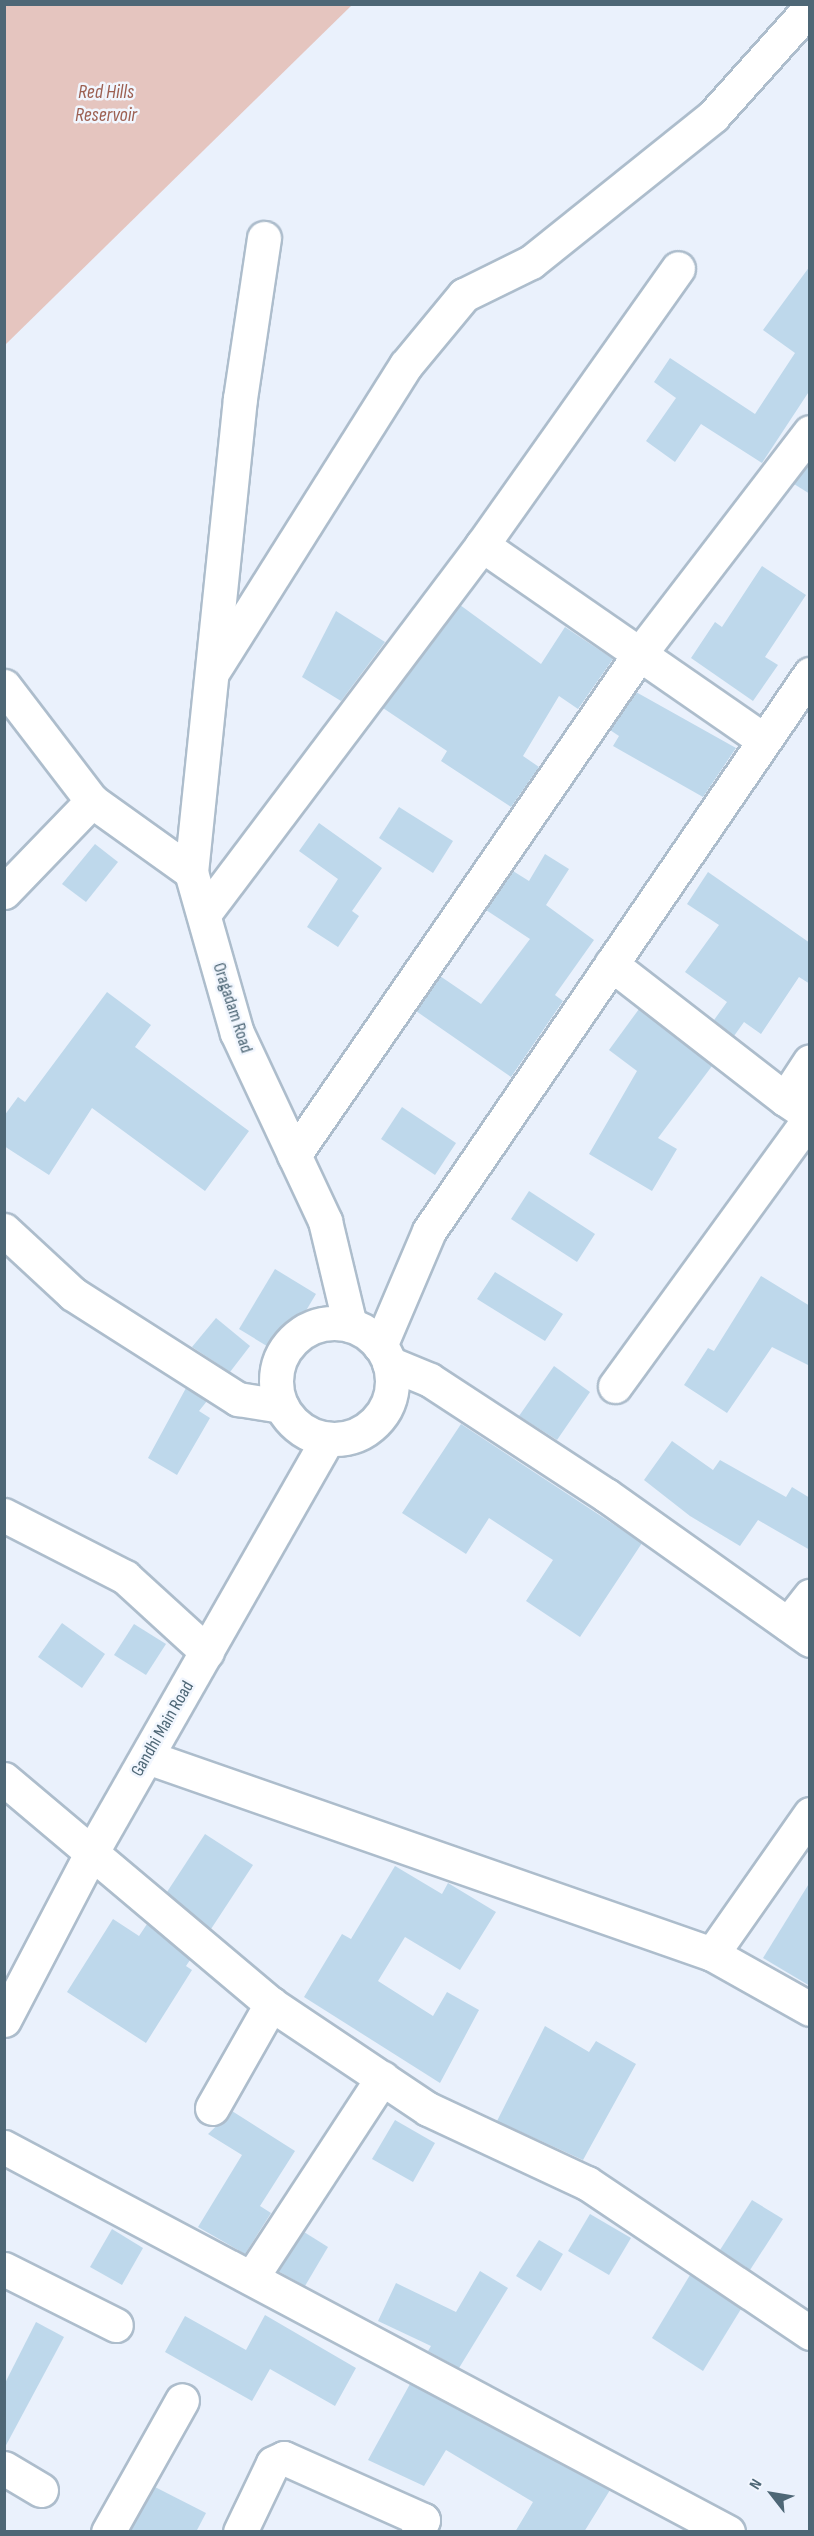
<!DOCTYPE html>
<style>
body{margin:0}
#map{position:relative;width:814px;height:2536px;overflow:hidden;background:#eaf1fc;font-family:"Sofia Sans Condensed",sans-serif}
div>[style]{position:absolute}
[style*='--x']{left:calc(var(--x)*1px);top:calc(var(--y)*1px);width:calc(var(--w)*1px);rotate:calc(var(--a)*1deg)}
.water>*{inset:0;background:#e5c5bf}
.building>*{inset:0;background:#bed8eb}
.roads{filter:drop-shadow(2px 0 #adbdcc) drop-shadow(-2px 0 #adbdcc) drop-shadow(0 2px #adbdcc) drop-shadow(0 -2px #adbdcc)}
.minor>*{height:33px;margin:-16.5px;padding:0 16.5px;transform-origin:16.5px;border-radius:16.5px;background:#fff}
.tertiary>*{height:33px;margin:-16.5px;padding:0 16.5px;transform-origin:16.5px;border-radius:16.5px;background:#fff}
.tertiary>.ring{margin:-16.5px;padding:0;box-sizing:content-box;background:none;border:33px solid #fff;border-radius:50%}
span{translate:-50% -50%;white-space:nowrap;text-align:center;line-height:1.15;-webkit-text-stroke:5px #f1f6fe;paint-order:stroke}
.street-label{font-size:18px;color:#4e6776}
.water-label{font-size:20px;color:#9d6052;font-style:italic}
.frame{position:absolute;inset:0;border:6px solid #4e6776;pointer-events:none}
.north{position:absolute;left:742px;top:2464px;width:60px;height:60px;-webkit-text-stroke:4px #f1f6fe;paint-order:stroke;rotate:301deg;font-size:16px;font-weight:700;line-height:24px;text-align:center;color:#4e6776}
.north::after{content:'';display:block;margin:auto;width:21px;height:27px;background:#4e6776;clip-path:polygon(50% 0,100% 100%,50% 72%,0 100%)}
</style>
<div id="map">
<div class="water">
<div style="clip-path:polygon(5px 4px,352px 4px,352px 5px,5px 345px)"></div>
</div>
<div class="building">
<div style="clip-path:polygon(810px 266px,810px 390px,762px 463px,701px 424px,675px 462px,646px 441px,676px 398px,654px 382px,670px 358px,755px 414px,795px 353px,763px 330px)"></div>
<div style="clip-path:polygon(810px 463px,810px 494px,794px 484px)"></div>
<div style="clip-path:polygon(762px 566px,806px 595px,765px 657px,778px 665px,753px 701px,691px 658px,715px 622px,722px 627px)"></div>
<div style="clip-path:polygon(460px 605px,541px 664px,565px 627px,613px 659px,578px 709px,559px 696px,523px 756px,539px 767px,511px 807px,441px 761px,447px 751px,383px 708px)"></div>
<div style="clip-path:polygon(336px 611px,385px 642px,341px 701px,302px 677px)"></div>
<div style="clip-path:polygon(636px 692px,736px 748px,703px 797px,613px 746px,619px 736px,610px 730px)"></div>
<div style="clip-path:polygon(399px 807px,453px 841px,433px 873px,379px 838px)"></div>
<div style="clip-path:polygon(319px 823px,382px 868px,352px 911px,359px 916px,338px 947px,307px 927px,338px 879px,299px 851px)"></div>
<div style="clip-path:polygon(95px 844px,118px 862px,86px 902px,62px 884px)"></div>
<div style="clip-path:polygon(545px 854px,569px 869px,546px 905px,594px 940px,555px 995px,563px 1001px,511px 1077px,416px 1011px,440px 976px,481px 1004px,530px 939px,486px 910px,513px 871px,529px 881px)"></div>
<div style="clip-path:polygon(708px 872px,810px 943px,810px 984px,799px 977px,761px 1034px,744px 1022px,734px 1036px,714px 1020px,727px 1002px,685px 972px,719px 925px,687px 904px)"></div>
<div style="clip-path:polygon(107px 992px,151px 1025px,135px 1047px,249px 1131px,205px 1191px,92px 1108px,49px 1175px,4px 1146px,4px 1116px,18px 1097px,25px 1102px)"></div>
<div style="clip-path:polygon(639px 1009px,712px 1066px,658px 1138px,677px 1149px,652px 1191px,589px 1154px,637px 1071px,609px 1050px)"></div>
<div style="clip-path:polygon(402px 1107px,456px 1143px,435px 1175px,381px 1139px)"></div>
<div style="clip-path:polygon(529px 1191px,595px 1234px,577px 1262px,511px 1219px)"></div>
<div style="clip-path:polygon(275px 1269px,316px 1294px,280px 1354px,239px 1329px)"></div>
<div style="clip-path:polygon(495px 1272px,563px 1314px,545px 1341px,477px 1299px)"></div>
<div style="clip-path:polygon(761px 1276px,810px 1306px,810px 1366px,772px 1347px,727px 1413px,684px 1385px,708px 1348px,714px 1351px)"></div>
<div style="clip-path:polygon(216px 1318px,250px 1346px,230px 1372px,192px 1347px)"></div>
<div style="clip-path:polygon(554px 1366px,590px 1392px,557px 1440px,519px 1416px)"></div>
<div style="clip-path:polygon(186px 1388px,207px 1401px,199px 1411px,210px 1418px,177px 1475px,148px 1458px)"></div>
<div style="clip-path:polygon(461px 1424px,642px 1543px,580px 1637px,526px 1601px,553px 1560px,489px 1518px,466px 1554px,402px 1513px)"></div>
<div style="clip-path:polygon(672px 1441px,713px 1470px,720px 1460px,786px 1497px,792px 1487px,810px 1498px,810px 1550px,758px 1520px,740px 1546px,690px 1516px,644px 1480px)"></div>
<div style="clip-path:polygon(62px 1623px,105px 1654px,82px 1688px,38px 1657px)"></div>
<div style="clip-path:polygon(134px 1624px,166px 1644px,146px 1675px,114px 1655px)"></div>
<div style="clip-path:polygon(205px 1834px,253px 1865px,211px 1929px,167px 1892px)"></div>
<div style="clip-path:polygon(395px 1866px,442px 1894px,448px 1883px,496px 1912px,460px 1970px,405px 1937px,378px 1981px,433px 2016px,447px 1992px,479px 2010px,440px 2083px,304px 1997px,342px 1934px,351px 1939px)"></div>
<div style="clip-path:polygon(810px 1882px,810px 1986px,763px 1958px)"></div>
<div style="clip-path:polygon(113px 1919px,139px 1936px,147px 1924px,190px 1960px,186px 1966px,192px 1970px,146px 2043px,67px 1992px)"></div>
<div style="clip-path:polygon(545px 2026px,589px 2052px,596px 2041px,636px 2064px,583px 2160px,497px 2121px)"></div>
<div style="clip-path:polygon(232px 2111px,295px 2151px,260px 2206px,271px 2213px,245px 2254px,198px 2227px,242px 2155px,208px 2134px)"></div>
<div style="clip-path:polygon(395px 2120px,435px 2143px,413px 2182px,372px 2159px)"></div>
<div style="clip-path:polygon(752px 2200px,783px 2219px,750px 2270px,720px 2250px)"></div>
<div style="clip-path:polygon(590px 2214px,631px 2238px,609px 2275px,568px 2251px)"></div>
<div style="clip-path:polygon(112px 2229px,143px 2248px,122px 2285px,90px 2267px)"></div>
<div style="clip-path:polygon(304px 2232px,328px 2247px,305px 2286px,278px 2271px)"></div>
<div style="clip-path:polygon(539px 2240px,563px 2254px,541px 2291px,516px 2276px)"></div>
<div style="clip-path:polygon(480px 2271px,508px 2288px,459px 2368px,428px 2351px,431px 2346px,378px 2321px,396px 2283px,456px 2312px)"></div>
<div style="clip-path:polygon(690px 2275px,741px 2309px,703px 2371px,652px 2338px)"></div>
<div style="clip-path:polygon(265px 2315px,356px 2368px,335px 2406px,270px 2369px,252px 2401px,165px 2352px,185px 2316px,246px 2350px)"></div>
<div style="clip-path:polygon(36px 2322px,64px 2337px,4px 2449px,4px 2385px)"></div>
<div style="clip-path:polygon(410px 2384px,610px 2490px,584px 2532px,515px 2532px,533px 2502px,446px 2450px,424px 2486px,368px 2460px)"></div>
<div style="clip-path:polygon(155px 2487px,206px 2513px,196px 2532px,130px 2532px)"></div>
</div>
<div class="roads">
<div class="minor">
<div style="--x:264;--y:238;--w:162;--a:98.5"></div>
<div style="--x:240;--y:398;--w:477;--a:95.9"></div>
<div style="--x:191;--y:872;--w:167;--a:74.1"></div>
<div style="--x:237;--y:1033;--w:208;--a:64.9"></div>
<div style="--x:325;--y:1221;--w:107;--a:76.5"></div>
<div style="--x:482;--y:545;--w:343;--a:34.7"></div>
<div style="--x:215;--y:668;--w:358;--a:-57.8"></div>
<div style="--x:406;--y:365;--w:91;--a:-50.4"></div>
<div style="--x:464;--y:295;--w:75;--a:-26.2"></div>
<div style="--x:531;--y:262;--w:233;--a:-38.7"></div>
<div style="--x:713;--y:116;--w:145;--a:-48.1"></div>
<div style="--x:4;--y:686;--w:145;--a:52.6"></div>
<div style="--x:92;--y:801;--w:122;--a:35.6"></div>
<div style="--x:4;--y:892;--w:127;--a:-46"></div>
<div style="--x:204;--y:914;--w:462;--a:-53"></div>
<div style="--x:482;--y:545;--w:339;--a:-54.7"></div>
<div style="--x:611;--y:964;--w:220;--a:37.8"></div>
<div style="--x:803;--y:1111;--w:22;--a:-146"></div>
<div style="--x:785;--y:1099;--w:45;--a:-56.7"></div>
<div style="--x:294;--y:1155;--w:606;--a:-55.42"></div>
<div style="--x:638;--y:656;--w:282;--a:-52.5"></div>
<div style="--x:4;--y:1230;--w:94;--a:42.8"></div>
<div style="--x:73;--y:1294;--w:196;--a:32.5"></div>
<div style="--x:238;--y:1399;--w:44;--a:9.2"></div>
<div style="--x:380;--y:1346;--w:125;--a:-66.9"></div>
<div style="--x:429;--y:1231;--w:675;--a:-55.63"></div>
<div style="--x:389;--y:1363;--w:44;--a:22.5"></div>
<div style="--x:430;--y:1380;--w:210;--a:33.2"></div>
<div style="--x:606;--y:1495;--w:250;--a:35.4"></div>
<div style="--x:615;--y:1386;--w:331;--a:-54"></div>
<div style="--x:4;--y:1515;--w:136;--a:27.1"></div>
<div style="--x:125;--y:1577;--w:111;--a:42.4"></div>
<div style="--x:788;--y:1624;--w:36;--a:-52"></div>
<div style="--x:4;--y:1779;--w:349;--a:40.1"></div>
<div style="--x:271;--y:2004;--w:189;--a:33.8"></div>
<div style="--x:428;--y:2109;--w:175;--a:25"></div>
<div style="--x:587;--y:2183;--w:269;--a:33.9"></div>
<div style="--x:712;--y:1954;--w:171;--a:-55"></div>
<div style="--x:212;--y:2108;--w:120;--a:-60.4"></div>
<div style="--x:4;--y:2147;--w:820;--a:28"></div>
<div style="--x:4;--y:2269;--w:125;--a:26.6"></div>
<div style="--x:252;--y:2277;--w:238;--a:-56.8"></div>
<div style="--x:4;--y:2468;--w:43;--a:30.7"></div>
<div style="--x:108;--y:2532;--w:151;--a:-60.7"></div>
<div style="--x:240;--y:2532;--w:76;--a:-64.4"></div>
<div style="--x:273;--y:2463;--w:12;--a:-24"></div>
<div style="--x:284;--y:2458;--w:152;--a:24"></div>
<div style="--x:423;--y:2520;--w:13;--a:113"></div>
</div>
<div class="tertiary">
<div class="ring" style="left:276px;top:1323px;width:83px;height:83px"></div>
<div style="--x:147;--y:1757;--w:598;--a:19.22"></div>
<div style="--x:712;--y:1954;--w:112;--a:29.3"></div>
<div style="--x:4;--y:2020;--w:192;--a:-62.4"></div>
<div style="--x:93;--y:1850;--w:473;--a:-60.3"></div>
</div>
</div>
<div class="street-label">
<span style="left:232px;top:1008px;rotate:72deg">Oragadam Road</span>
<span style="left:163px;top:1729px;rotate:-60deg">Gandhi Main Road</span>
</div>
<div class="water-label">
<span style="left:106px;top:104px">Red Hills<br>Reservoir</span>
</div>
<div class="frame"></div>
<div class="north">N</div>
</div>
